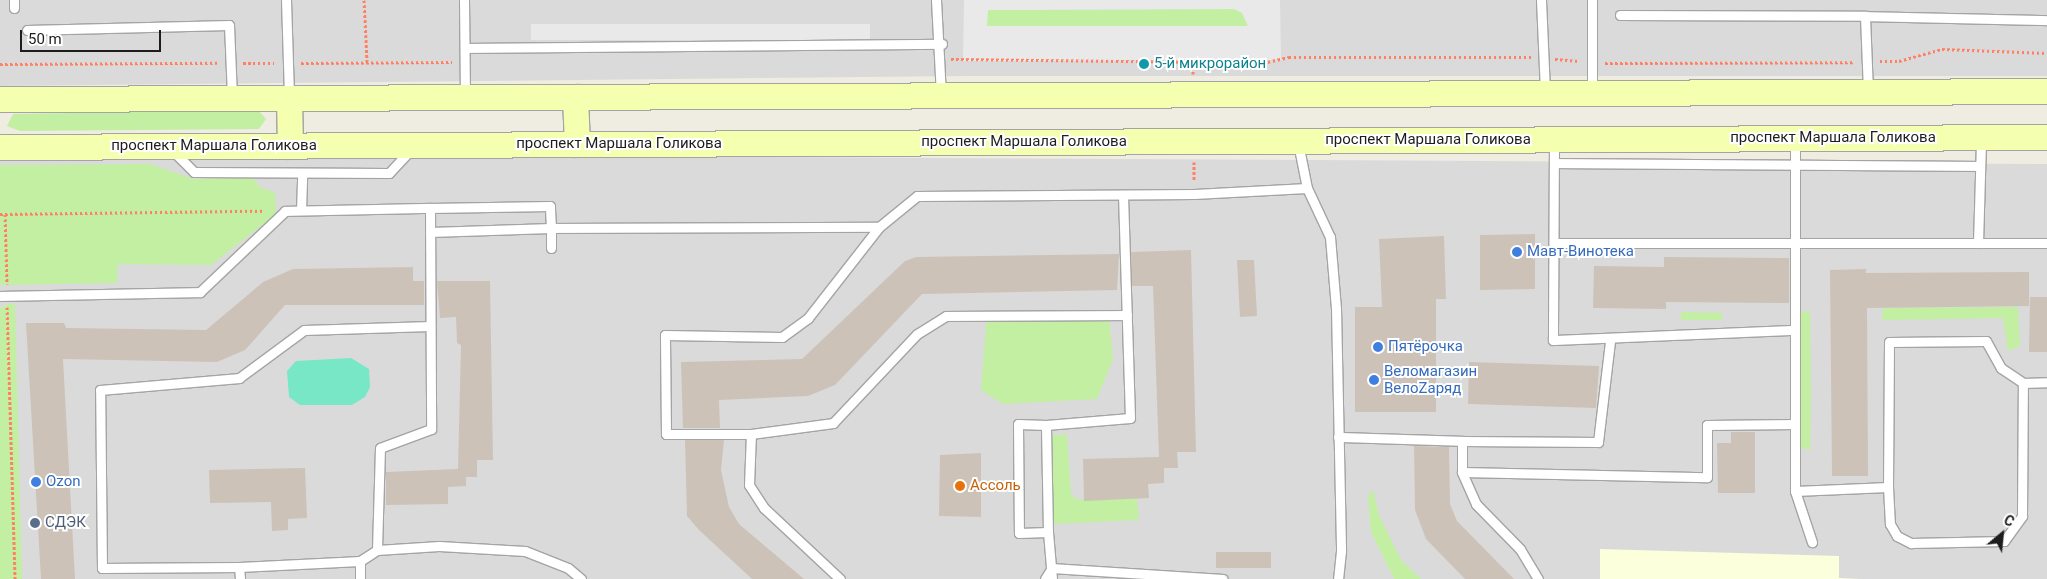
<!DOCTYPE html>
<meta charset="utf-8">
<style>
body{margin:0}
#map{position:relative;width:2047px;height:579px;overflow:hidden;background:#efece2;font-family:Roboto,sans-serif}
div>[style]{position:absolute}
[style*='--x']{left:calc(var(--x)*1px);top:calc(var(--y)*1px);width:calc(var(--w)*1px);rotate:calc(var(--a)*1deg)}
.residential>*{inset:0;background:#dbdada}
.education>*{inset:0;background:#fcffdb}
.grass>*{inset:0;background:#c2efa2}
.pitch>*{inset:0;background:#77e7c5}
.parking>*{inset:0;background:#e9e9e9}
.building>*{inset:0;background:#ccc2b8}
.path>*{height:3px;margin-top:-1.5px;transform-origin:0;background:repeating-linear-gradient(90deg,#ff8063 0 2.5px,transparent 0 5px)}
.roads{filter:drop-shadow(1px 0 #a4a4a4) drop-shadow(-1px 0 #a4a4a4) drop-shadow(0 1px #a4a4a4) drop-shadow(0 -1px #a4a4a4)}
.service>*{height:9px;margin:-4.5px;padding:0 4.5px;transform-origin:4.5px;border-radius:4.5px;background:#fff}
.secondary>*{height:25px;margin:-12.5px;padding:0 12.5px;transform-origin:12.5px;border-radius:12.5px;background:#f4ffb0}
.dots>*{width:14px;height:14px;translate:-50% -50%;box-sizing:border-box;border:2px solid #fff;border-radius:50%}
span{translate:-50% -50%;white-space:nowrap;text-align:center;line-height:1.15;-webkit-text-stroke:4px #fff;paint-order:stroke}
.culture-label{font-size:15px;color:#0d838f}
.left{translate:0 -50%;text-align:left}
.street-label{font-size:15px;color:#1d1d1d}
.shop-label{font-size:15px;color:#366cbe}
.food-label{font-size:15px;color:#c56008}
.service-label{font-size:15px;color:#4e5e75}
.north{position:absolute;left:1977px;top:509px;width:50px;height:50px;-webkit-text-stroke:4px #fff;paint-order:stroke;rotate:28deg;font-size:14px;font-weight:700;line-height:20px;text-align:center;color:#1d1d1d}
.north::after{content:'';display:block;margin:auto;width:18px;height:22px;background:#1d1d1d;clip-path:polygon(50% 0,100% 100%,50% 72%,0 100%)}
.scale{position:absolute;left:20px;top:30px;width:141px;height:22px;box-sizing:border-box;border:2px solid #1d1d1d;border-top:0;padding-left:6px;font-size:15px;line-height:18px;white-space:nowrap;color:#1d1d1d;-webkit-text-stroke:4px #fff;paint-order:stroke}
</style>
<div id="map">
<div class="residential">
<div style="clip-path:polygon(0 0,2047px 0,2047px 76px,967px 76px,0 86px)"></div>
<div style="clip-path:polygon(0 153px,2047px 164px,2047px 579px,0 579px)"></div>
</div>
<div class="education">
<div style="clip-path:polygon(1600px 549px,1839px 556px,1839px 578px,1860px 579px,1600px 579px)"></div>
</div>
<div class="grass">
<div style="clip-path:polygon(1234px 9px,1242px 12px,1248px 26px,987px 26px,987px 10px)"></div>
<div style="clip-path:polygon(258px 110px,266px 119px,259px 129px,20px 131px,7px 126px,13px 114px)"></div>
<div style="clip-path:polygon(150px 164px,194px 179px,252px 177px,261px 188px,275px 192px,276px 214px,211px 265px,118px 264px,117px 283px,0 285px,0 165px)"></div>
<div style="clip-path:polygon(7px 304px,15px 304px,22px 579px,0 579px,0 309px)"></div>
<div style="clip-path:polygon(2018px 307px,2020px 346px,2008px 351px,2003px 318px,1882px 320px,1883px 308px)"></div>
<div style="clip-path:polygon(1810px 311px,1811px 395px,1810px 450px,1796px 447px,1801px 312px)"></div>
<div style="clip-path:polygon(1681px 312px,1722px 313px,1722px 320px,1681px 320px)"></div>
<div style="clip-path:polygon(987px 313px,1109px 317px,1113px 359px,1097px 399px,1003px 404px,981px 390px)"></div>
<div style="clip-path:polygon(1067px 434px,1071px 494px,1076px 499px,1137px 498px,1139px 520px,1051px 524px,1047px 436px)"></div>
<div style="clip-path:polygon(1373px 490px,1379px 515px,1401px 560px,1421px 579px,1394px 579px,1371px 532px,1368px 496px)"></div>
</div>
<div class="pitch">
<div style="clip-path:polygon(351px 358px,369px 369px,370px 387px,365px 397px,352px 405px,300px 405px,289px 397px,287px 371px,296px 361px)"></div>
</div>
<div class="parking">
<div style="clip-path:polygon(evenodd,964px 0,1280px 0,1281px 60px,963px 61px,964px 0,1234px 9px,1242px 13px,1248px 26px,987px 26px,988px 10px,1234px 9px)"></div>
<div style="clip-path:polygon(531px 24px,870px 24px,870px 40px,531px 40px)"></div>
</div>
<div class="building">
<div style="clip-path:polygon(1535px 234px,1535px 289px,1480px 290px,1480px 235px)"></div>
<div style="clip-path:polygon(1444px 236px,1446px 299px,1436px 299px,1436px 412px,1355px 412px,1355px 307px,1382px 307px,1379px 239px)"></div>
<div style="clip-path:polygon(1191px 250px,1196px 452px,1177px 452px,1178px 468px,1164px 468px,1164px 483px,1148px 484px,1149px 498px,1084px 501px,1083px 459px,1159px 457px,1153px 286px,1132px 286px,1131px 252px)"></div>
<div style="clip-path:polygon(1119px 254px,1117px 290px,922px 294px,835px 385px,808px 396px,719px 400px,720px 428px,683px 428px,681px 362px,802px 359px,905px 261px,916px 257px)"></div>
<div style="clip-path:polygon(1664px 257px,1789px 258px,1789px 303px,1666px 302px,1666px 309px,1593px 308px,1594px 266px,1664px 267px)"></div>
<div style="clip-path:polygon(1237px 260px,1254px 260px,1257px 316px,1240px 317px)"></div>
<div style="clip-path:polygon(413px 267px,413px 281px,424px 281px,424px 305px,285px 305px,245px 350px,217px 362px,63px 359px,75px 579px,41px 579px,26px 323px,64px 323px,66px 328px,206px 330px,263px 282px,293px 269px)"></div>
<div style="clip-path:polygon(1866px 269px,1866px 273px,2029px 272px,2029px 306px,1867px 308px,1868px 476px,1832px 476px,1830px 270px)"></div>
<div style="clip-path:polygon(437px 281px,490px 281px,493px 460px,477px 460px,477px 477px,466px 477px,466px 486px,448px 487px,448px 504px,386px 505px,386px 472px,458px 469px,461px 345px,457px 343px,456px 317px,440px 318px)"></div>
<div style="clip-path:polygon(2030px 297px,2047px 297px,2047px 352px,2029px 352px)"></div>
<div style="clip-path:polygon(1469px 362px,1599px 366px,1596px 408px,1468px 404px)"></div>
<div style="clip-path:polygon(1731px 432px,1755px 432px,1755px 493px,1718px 493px,1717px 443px,1731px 443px)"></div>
<div style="clip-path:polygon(685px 440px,724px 440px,721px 470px,729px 507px,739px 524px,804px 579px,752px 579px,699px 530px,687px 516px)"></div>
<div style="clip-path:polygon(1414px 446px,1449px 447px,1450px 504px,1457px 521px,1514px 579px,1465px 579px,1426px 539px,1415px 510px)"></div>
<div style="clip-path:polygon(981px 453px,981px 517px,939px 516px,940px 455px)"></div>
<div style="clip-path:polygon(305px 468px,307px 518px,288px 519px,288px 530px,272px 531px,271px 502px,210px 503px,209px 470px)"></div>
<div style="clip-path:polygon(1216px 552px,1271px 552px,1271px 568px,1216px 568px)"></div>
</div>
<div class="path">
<div style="--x:364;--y:0;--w:62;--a:87.2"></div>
<div style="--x:951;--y:59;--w:312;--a:0.7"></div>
<div style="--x:1263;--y:63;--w:27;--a:-13"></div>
<div style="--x:1289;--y:57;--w:242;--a:0"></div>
<div style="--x:1555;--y:59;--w:24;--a:5"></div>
<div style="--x:1880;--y:61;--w:19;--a:0"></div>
<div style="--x:1899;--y:61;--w:45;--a:-15.6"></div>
<div style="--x:1942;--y:49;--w:105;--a:2.2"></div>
<div style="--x:1193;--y:62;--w:12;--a:90"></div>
<div style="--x:243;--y:63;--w:31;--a:0"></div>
<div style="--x:301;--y:63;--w:151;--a:-0.4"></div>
<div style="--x:1605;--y:63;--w:249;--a:-0.2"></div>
<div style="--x:0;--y:64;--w:217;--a:-0.3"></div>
<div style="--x:1194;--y:162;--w:19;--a:90"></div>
<div style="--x:0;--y:214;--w:264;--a:-0.7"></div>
<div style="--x:5;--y:214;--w:70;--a:88.4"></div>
<div style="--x:7;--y:307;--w:272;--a:88.3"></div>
</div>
<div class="roads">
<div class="service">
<div style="--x:14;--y:0;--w:8;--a:90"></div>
<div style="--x:286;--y:0;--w:95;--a:88.2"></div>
<div style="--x:464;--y:0;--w:97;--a:89.4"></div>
<div style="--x:936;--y:0;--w:94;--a:87"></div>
<div style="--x:1541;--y:0;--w:92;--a:87.5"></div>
<div style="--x:1592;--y:0;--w:92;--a:90"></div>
<div style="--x:1620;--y:15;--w:245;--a:0.2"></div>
<div style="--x:27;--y:30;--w:202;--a:-1.4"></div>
<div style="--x:229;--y:25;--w:73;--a:87.6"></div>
<div style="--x:466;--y:48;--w:476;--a:-0.5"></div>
<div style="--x:1868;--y:91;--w:75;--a:-92.3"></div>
<div style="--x:1865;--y:16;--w:182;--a:1.3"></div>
<div style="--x:1795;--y:139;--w:352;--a:90"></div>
<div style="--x:1795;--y:491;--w:93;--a:-2.5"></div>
<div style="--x:1888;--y:487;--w:145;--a:-89.6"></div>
<div style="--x:1889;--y:342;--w:97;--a:-0.6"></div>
<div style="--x:1986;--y:341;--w:31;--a:61"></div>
<div style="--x:2001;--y:368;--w:27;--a:34"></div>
<div style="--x:2023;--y:383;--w:24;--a:-2"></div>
<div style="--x:1554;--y:140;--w:200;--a:90.3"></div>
<div style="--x:1553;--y:340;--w:239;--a:-2.4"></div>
<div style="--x:1298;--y:143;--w:46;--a:78.7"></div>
<div style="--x:1307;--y:188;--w:54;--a:64.9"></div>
<div style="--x:1330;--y:237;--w:71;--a:85.2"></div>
<div style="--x:1336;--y:308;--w:243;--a:88.8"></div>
<div style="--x:1341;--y:551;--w:28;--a:96"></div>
<div style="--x:172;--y:150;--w:31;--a:45"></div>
<div style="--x:194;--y:172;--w:195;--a:0.3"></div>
<div style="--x:389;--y:173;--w:33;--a:-47"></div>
<div style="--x:1554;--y:163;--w:426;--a:0.4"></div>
<div style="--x:301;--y:210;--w:37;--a:-88"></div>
<div style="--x:430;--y:232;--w:121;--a:-1.9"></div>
<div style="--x:551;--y:228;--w:22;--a:-93"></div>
<div style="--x:550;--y:206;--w:120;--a:179"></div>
<div style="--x:1554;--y:243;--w:493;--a:0"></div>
<div style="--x:1978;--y:243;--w:104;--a:-88.3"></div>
<div style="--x:551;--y:248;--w:20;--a:-90"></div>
<div style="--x:551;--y:228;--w:328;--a:-0.2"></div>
<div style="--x:879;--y:227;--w:49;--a:-39.2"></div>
<div style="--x:917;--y:196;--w:277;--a:-0.4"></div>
<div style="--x:1194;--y:194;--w:113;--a:-3"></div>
<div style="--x:0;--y:296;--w:200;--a:-1.1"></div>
<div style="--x:200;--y:292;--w:117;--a:-43.6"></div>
<div style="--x:285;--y:211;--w:145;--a:-1.2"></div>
<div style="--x:430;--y:208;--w:221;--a:89.7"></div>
<div style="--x:431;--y:429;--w:54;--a:159.6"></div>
<div style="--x:380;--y:448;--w:102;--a:91.7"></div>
<div style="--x:377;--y:550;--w:20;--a:147"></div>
<div style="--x:360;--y:561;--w:121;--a:177.2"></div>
<div style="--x:239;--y:567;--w:12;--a:85"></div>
<div style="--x:1046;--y:425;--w:28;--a:-178"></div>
<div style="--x:1018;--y:424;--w:109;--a:89.5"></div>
<div style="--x:1019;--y:533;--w:29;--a:-2"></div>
<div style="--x:1048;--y:532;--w:107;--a:-91.1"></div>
<div style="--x:1046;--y:425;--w:84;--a:-4.8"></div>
<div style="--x:1130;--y:418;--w:223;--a:-91.8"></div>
<div style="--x:751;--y:434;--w:85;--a:180"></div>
<div style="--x:666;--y:434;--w:99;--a:-90.6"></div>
<div style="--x:665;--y:335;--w:117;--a:1"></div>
<div style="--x:782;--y:337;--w:32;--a:-36"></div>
<div style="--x:808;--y:318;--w:115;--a:-52"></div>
<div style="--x:1338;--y:437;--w:124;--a:1.8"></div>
<div style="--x:1462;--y:472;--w:245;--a:1.2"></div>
<div style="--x:1707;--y:477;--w:52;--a:-90"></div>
<div style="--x:1707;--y:425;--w:88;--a:-0.7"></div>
<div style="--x:1888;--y:487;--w:37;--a:87"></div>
<div style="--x:1890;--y:524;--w:14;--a:60"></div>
<div style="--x:1897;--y:536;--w:16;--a:27"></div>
<div style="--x:1911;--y:543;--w:93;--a:-1.2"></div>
<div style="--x:2004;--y:541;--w:31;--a:-54"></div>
<div style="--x:2022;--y:516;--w:133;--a:-89.6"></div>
<div style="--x:1795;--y:491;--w:54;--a:71.6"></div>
<div style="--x:1048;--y:532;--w:47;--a:85.1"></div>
<div style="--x:377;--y:550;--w:62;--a:-3.7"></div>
<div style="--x:439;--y:546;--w:86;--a:3.3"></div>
<div style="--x:525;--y:551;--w:46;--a:21.6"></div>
<div style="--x:568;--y:568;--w:17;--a:40"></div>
<div style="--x:360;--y:561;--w:18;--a:90"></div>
<div style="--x:239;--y:567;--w:137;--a:179.6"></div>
<div style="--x:102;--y:568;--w:178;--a:-90.6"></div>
<div style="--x:100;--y:390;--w:140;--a:-4.9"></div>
<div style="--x:239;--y:378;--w:81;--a:-36.4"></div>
<div style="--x:304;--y:330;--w:126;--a:-1.8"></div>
<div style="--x:840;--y:579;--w:104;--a:-136.9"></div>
<div style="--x:764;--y:508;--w:27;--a:-123"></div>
<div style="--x:749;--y:485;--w:51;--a:-87.8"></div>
<div style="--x:751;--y:434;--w:83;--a:-7.6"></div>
<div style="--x:833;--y:423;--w:122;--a:-46.7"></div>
<div style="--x:917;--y:334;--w:34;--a:-32"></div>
<div style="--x:946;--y:316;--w:181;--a:-0.3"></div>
<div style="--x:1045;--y:579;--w:13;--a:-58"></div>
<div style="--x:1052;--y:568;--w:171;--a:3.7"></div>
<div style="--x:1538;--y:579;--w:35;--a:-121"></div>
<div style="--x:1520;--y:549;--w:63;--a:-134.4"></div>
<div style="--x:1476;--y:504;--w:35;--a:-114"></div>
<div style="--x:1462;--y:472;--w:31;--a:-90"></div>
<div style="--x:1462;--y:441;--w:136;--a:0.4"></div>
<div style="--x:1598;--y:442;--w:102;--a:-83.2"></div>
</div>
<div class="secondary">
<div style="--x:575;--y:97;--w:47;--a:87.6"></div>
<div style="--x:289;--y:98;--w:48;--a:88.8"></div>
<div style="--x:0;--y:99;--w:2047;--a:-0.22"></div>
<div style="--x:0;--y:147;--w:2047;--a:-0.28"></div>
</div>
</div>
<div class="dots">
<div style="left:1144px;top:64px;background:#0f9aa8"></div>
<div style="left:1517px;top:252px;background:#3f7fe0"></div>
<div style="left:1378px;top:347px;background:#3f7fe0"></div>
<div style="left:1374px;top:380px;background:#3f7fe0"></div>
<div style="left:36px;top:482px;background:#3f7fe0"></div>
<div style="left:960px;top:486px;background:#e8710a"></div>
<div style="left:35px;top:523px;background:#5c6f8a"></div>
</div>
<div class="culture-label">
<span class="left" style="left:1154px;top:64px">5-й микрорайон</span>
</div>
<div class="street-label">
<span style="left:1833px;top:138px">проспект Маршала Голикова</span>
<span style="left:1428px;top:140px">проспект Маршала Голикова</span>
<span style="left:1024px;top:142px">проспект Маршала Голикова</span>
<span style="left:619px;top:144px">проспект Маршала Голикова</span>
<span style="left:214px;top:146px">проспект Маршала Голикова</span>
</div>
<div class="shop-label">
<span class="left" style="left:1527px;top:252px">Мавт-Винотека</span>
<span class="left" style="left:1388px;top:347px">Пятёрочка</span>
<span class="left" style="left:1384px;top:380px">Веломагазин<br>ВелоZаряд</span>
<span class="left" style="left:46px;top:482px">Ozon</span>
</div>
<div class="food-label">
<span class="left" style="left:970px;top:486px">Ассоль</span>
</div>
<div class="service-label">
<span class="left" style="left:45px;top:523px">СДЭК</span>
</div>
<div class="north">С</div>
<div class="scale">50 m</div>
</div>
